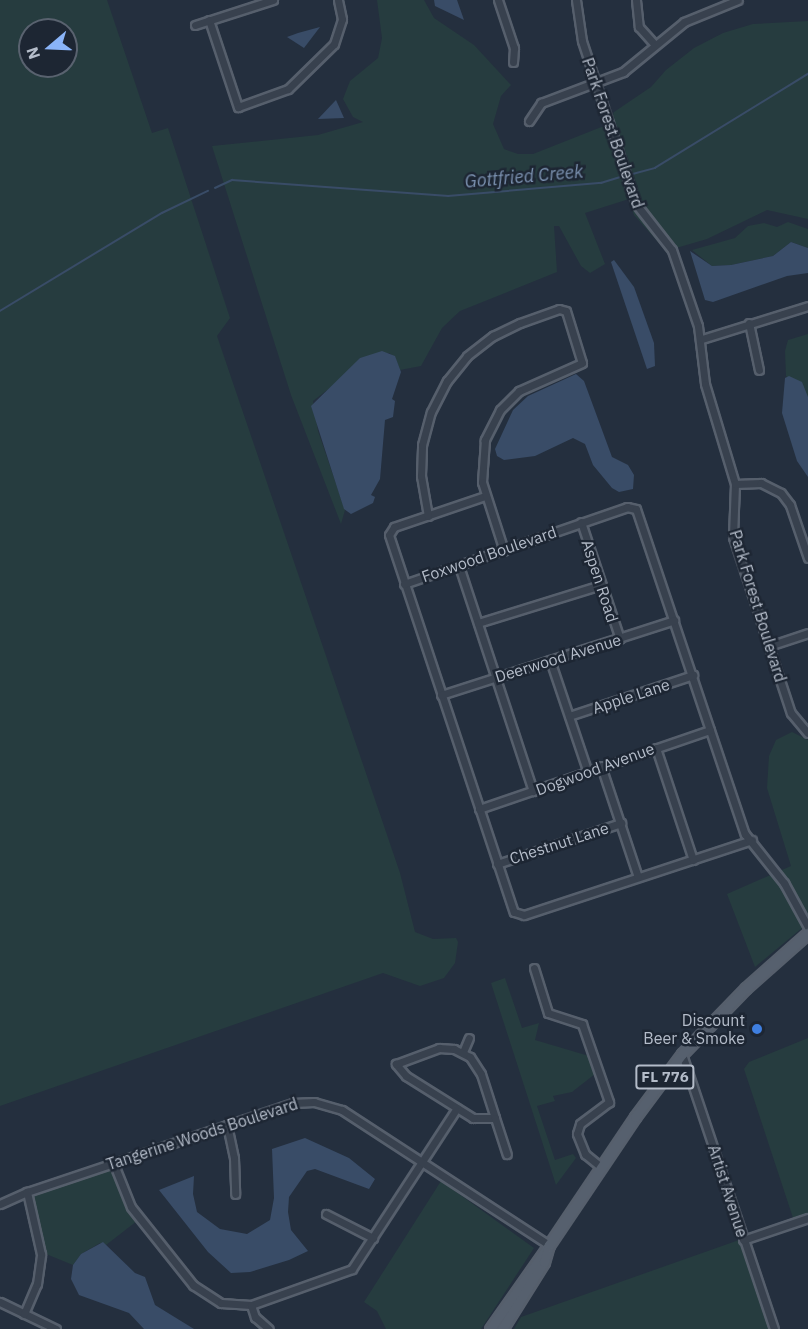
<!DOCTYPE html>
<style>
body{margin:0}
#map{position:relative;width:808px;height:1329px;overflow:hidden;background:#242f3e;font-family:"IBM Plex Sans",sans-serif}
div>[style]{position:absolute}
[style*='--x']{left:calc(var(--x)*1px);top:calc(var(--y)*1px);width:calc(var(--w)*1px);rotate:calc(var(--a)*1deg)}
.green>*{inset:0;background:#263c3f}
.water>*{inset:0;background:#394c67}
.stream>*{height:1.5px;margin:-0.75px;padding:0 0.75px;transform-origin:0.75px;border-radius:0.75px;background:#394c67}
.roads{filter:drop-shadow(2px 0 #565f6c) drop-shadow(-2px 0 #565f6c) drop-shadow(0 2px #565f6c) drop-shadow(0 -2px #565f6c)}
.minor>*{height:7px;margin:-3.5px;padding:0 3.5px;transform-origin:3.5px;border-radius:3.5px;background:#38414e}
.major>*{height:9px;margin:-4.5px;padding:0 4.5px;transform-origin:4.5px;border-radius:4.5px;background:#56606e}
.dots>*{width:16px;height:16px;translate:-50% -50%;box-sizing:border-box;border:3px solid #1d2633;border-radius:50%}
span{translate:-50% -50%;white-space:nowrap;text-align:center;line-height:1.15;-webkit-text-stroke:5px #1d2633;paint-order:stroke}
.shield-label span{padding:2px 4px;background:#1d2633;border:2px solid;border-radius:4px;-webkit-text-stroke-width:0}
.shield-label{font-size:15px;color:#b4bcc9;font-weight:700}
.street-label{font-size:16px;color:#b4bcc9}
.poi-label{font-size:16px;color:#b4bcc9}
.right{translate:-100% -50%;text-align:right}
.water-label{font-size:18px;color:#7c92b1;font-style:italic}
.north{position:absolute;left:18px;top:18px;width:60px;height:60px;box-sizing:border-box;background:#1d2633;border:2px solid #59626f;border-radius:50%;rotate:251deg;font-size:16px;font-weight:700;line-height:24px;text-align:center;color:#b4bcc9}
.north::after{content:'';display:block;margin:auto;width:21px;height:27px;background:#8ab4f8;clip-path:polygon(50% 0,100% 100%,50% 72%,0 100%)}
</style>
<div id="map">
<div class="green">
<div style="clip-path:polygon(evenodd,0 0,107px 0,152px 133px,168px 128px,230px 318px,217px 336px,400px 873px,415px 932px,433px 939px,456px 938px,458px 942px,455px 963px,444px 978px,420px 986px,383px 973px,0 1106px,0 0,30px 30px,66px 30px,66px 66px,30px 66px,30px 30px)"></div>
<div style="clip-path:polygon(377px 0,424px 0,434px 18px,474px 45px,511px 85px,501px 96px,493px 124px,504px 149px,518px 154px,533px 154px,609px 124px,614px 112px,651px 87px,666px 70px,694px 48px,723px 33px,753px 24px,808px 21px,808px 219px,767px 210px,707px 239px,666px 251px,634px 215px,629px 199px,585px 213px,605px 264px,590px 273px,581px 266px,559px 226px,554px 226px,557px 272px,460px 311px,442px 328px,421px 366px,400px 370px,395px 357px,389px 353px,360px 358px,344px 377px,313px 401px,318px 431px,345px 510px,341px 524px,291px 395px,212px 146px,318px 135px,363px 122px,353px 117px,343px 99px,350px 81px,378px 58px,382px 38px)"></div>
<div style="clip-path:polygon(788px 222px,808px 229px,808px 248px,791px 242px,773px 256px,731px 265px,712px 266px,692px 250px,735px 238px,748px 226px,764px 223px,777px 227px)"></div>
<div style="clip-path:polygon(808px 334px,808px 397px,786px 376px,785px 351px,788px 340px)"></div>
<div style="clip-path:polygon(792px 732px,808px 740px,808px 923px,755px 967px,727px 894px,791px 866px,767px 788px,769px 756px,776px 740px)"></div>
<div style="clip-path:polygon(505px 978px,522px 1028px,539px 1023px,535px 1040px,589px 1056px,595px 1074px,572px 1092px,553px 1096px,555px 1101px,537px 1106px,555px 1160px,573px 1154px,576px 1158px,556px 1185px,491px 983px)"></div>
<div style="clip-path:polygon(808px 1038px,808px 1216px,794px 1221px,744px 1069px,749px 1062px)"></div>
<div style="clip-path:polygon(111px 1169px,124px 1203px,137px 1221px,106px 1245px,100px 1243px,81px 1254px,73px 1265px,46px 1254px,33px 1194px)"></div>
<div style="clip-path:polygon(441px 1181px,534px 1248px,481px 1329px,386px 1329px,377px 1311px,364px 1302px)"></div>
<div style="clip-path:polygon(739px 1240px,769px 1329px,514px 1329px,521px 1317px)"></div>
</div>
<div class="water">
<div style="clip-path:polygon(434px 0,457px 0,464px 20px,435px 6px)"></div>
<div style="clip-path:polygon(320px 27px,304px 48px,287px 37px,298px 33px)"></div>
<div style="clip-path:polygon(336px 100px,344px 118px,318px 119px,335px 101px)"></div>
<div style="clip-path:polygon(791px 242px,808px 248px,808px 273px,787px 276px,713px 302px,705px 300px,690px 251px,712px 266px,731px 265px,773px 256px)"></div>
<div style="clip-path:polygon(614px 260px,634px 287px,654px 343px,655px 366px,647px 369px,611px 262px)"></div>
<div style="clip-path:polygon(382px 351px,395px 356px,401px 372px,392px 399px,395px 401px,393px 417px,385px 420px,380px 479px,371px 495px,375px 497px,373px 503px,351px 514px,344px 509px,311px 406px,360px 358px)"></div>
<div style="clip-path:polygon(576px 374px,584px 381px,612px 457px,628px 465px,634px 475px,633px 489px,619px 492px,612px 488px,593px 465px,585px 444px,573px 438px,535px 456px,504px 460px,497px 456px,495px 449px,513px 410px,528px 396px)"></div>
<div style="clip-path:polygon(789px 376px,802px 382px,808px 397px,808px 477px,797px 461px,782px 413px,785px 378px)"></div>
<div style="clip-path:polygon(305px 1138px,349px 1158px,375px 1179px,369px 1189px,315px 1169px,307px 1171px,289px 1197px,288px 1212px,291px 1230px,308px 1251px,289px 1260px,250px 1272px,231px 1273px,208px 1252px,159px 1190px,194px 1176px,193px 1194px,197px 1212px,220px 1229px,247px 1234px,270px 1220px,274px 1198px,272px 1149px)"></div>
<div style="clip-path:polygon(103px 1242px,135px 1273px,145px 1277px,155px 1305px,194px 1329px,144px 1329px,129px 1313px,79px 1295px,71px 1279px,73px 1265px,81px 1254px)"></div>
</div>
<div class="stream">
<div style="--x:629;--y:175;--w:27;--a:-15"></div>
<div style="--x:655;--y:168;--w:180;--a:-31.6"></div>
<div style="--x:215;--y:188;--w:19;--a:-25"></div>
<div style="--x:232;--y:180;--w:217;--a:4.2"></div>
<div style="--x:448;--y:196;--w:154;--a:-4.9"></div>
<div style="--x:601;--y:183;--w:24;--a:-17"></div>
<div style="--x:0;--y:311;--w:189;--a:-31.2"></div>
<div style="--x:162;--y:213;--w:51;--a:-25.6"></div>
</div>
<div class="roads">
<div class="minor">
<div style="--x:498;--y:0;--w:51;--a:71.6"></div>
<div style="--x:514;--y:48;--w:14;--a:94"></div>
<div style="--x:576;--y:0;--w:41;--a:81.7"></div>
<div style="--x:582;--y:41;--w:172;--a:71.7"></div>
<div style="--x:636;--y:204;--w:58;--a:52"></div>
<div style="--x:672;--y:250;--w:80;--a:71.1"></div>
<div style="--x:698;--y:326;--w:58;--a:83.1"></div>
<div style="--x:705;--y:384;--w:104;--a:73.3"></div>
<div style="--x:735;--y:484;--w:53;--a:92.2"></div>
<div style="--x:733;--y:537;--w:185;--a:71.8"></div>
<div style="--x:791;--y:713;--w:26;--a:50"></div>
<div style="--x:636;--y:0;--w:27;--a:84"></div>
<div style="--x:639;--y:27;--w:24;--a:48"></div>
<div style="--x:209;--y:20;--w:92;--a:71.6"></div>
<div style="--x:238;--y:107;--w:53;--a:-19.8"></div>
<div style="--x:288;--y:89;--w:64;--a:-44.4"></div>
<div style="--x:334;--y:44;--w:26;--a:-72"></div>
<div style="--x:342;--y:19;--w:19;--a:-102"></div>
<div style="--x:195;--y:25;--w:82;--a:-17.8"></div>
<div style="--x:529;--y:121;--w:22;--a:-56"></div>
<div style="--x:541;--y:103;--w:88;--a:-20.7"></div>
<div style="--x:623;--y:72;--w:79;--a:-39.3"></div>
<div style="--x:684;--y:22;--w:58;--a:-22.2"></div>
<div style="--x:749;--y:323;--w:48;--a:78"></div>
<div style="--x:702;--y:339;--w:111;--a:-17.3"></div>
<div style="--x:735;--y:484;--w:26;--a:-2"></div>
<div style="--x:761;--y:483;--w:22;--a:27"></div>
<div style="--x:781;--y:493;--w:15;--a:53"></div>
<div style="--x:790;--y:505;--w:56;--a:71.2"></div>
<div style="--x:485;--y:496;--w:96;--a:161.2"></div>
<div style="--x:394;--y:527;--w:9;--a:122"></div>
<div style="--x:389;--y:535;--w:397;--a:71.7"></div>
<div style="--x:514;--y:912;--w:10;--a:17"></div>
<div style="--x:524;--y:915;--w:240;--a:-18.2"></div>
<div style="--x:428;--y:516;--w:41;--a:-99.9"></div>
<div style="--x:421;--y:476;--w:31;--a:-88"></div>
<div style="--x:422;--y:445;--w:34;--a:-75"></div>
<div style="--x:431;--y:412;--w:35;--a:-63"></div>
<div style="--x:447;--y:381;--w:32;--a:-51"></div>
<div style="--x:467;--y:356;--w:33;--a:-38"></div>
<div style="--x:493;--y:336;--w:30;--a:-26"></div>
<div style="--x:520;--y:323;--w:41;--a:-19.7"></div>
<div style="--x:559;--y:309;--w:7;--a:16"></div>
<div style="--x:566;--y:311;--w:54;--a:72.9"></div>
<div style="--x:582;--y:363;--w:69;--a:156"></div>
<div style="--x:519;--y:391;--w:27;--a:135"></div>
<div style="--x:500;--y:410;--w:34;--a:117"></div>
<div style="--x:485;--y:440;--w:42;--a:94.1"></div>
<div style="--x:482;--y:482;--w:72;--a:72.3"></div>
<div style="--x:581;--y:522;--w:123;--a:71.6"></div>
<div style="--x:459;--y:566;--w:237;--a:71.8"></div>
<div style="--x:404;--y:584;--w:236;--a:-19"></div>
<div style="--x:627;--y:507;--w:9;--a:13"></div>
<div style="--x:636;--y:509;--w:343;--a:71.5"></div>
<div style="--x:745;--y:834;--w:63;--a:51.5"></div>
<div style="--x:784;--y:883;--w:50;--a:61.4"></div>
<div style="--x:478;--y:623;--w:129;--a:-17.2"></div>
<div style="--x:769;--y:646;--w:41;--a:-18.4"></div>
<div style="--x:550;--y:660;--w:116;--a:71.4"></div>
<div style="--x:441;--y:695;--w:245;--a:-17.8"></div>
<div style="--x:569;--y:716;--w:131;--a:-18.3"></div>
<div style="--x:656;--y:748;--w:118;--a:71.7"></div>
<div style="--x:601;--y:766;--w:117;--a:71.6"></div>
<div style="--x:479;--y:809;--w:244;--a:-18.9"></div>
<div style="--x:497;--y:864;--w:131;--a:-18.3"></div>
<div style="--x:534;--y:968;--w:47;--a:72.7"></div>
<div style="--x:548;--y:1013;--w:36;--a:18"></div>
<div style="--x:582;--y:1024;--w:83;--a:70.9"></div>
<div style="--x:609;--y:1102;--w:36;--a:143"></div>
<div style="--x:580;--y:1124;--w:10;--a:107"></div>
<div style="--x:577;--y:1134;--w:22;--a:68"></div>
<div style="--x:585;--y:1154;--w:21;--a:39"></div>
<div style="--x:463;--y:1052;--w:15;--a:-67"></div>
<div style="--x:682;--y:1054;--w:290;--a:71.5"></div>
<div style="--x:495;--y:1118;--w:22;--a:180"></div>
<div style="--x:473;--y:1118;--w:79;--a:-147.9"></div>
<div style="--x:406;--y:1076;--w:16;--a:-130"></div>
<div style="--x:396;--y:1064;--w:46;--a:-20.4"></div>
<div style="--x:439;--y:1048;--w:15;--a:4"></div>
<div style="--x:454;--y:1049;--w:18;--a:27"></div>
<div style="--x:470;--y:1057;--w:20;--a:57"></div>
<div style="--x:481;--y:1074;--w:46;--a:72.3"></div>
<div style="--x:495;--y:1118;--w:38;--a:72"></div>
<div style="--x:227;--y:1125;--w:34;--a:78"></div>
<div style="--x:234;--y:1158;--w:36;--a:88"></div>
<div style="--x:113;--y:1162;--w:48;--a:68.2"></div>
<div style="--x:131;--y:1207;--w:100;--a:51.5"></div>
<div style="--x:193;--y:1285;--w:33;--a:33"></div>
<div style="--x:221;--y:1303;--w:30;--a:4"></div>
<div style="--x:251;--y:1305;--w:107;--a:-19.6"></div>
<div style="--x:352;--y:1269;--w:192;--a:-56.9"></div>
<div style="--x:0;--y:1204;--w:30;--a:-24"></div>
<div style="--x:27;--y:1192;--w:280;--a:-18.5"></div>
<div style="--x:293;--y:1103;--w:21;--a:-3"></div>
<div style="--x:314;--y:1102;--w:29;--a:16"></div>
<div style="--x:342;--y:1110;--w:247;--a:33.1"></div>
<div style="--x:326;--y:1214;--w:53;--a:27.1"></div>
<div style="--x:743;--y:1240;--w:69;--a:-18.7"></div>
<div style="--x:0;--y:1302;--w:62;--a:25.7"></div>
<div style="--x:251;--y:1305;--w:13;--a:72"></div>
<div style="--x:255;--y:1317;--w:18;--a:41"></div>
<div style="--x:24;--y:1314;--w:33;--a:-67"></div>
<div style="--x:37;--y:1284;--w:30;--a:-82"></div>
<div style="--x:41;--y:1254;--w:64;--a:-102.7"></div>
</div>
<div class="major">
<div style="--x:490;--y:1329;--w:103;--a:-54.9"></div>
<div style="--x:502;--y:1329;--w:79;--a:-57.9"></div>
<div style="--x:544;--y:1262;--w:18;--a:-74"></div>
<div style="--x:549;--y:1245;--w:154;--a:-56.1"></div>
<div style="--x:635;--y:1117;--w:79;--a:-53.3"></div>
<div style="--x:682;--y:1054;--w:92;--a:-45.9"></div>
<div style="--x:746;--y:988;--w:83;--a:-41.6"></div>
</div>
</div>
<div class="dots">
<div style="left:757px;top:1029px;background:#3f7fe0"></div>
</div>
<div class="shield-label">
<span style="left:665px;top:1077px">FL 776</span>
</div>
<div class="street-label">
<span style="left:613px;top:133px;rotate:71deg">Park Forest Boulevard</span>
<span style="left:489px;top:554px;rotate:-19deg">Foxwood Boulevard</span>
<span style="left:600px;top:581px;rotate:72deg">Aspen Road</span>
<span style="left:758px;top:606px;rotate:73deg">Park Forest Boulevard</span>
<span style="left:558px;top:658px;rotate:-17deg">Deerwood Avenue</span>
<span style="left:631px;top:696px;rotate:-18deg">Apple Lane</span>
<span style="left:595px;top:769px;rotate:-20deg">Dogwood Avenue</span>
<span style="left:559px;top:843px;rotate:-18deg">Chestnut Lane</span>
<span style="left:202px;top:1134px;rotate:-18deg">Tangerine Woods Boulevard</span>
<span style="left:728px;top:1191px;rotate:72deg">Artist Avenue</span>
</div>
<div class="poi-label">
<span class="right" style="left:745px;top:1029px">Discount<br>Beer &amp; Smoke</span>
</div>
<div class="water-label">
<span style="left:524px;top:177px;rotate:-5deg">Gottfried Creek</span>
</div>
<div class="north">N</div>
</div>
